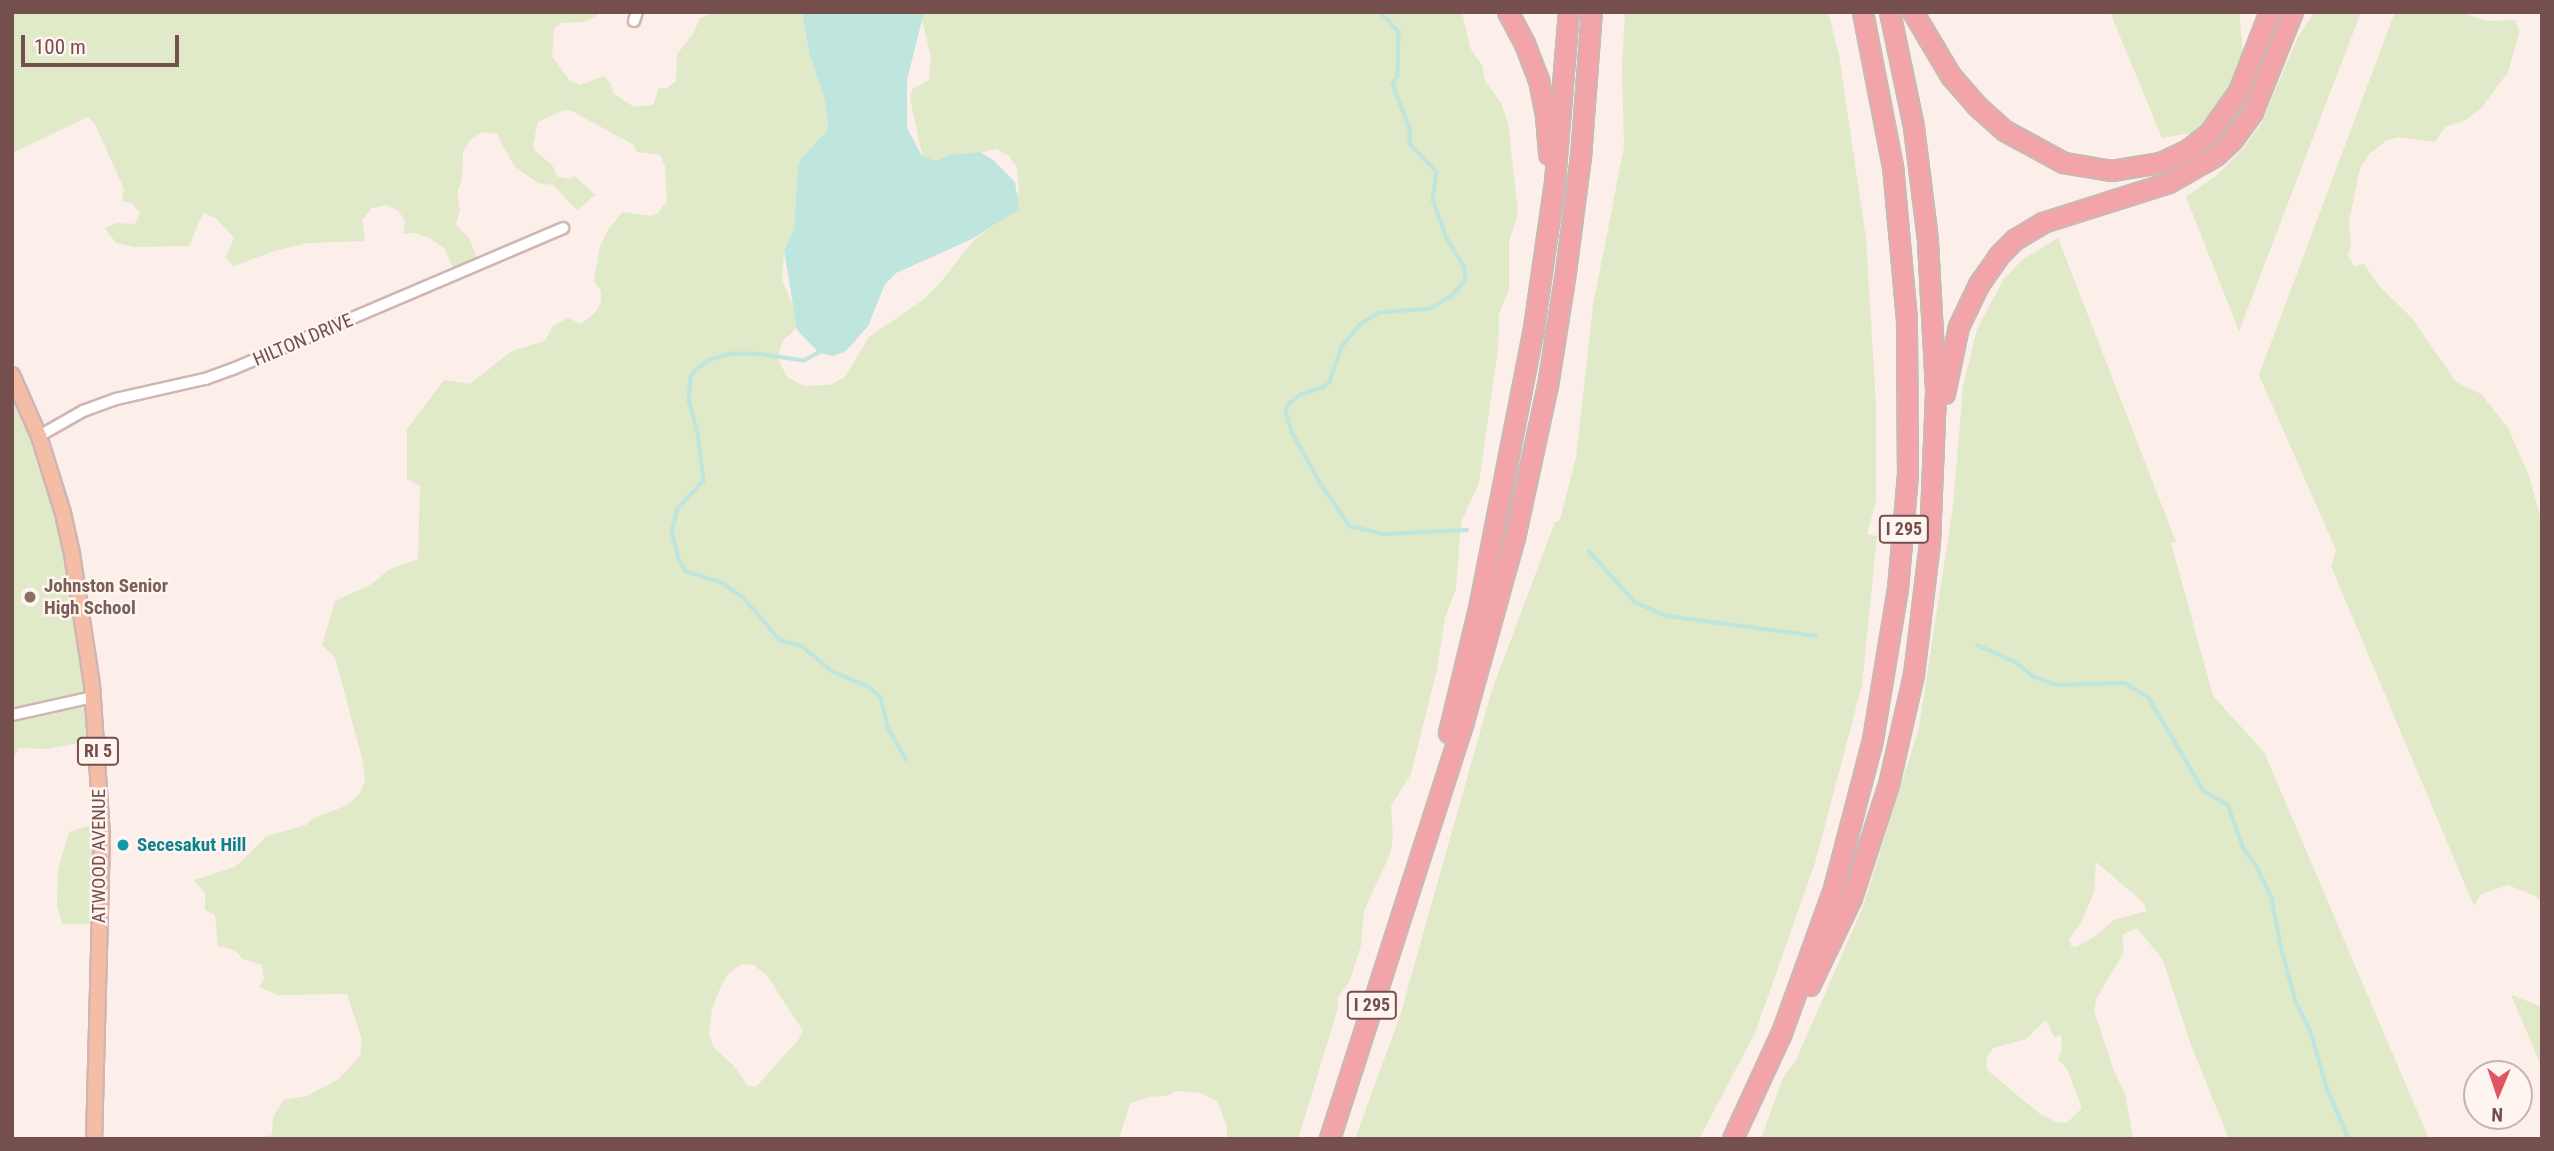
<!DOCTYPE html>
<style>
body{margin:0}
#map{position:relative;width:2554px;height:1151px;overflow:hidden;background:#fceee9;font-family:"Roboto Condensed",sans-serif}
div>[style]{position:absolute}
[style*='--x']{left:calc(var(--x)*1px);top:calc(var(--y)*1px);width:calc(var(--w)*1px);rotate:calc(var(--a)*1deg)}
.green>*{inset:0;background:#e0e9c8}
.water>*{inset:0;background:#bee5de}
.stream>*{height:3.5px;margin:-1.75px;padding:0 1.75px;transform-origin:1.75px;border-radius:1.75px;background:#bee5de}
.roads{filter:drop-shadow(2px 0 #cfb6b2) drop-shadow(-2px 0 #cfb6b2) drop-shadow(0 2px #cfb6b2) drop-shadow(0 -2px #cfb6b2)}
.street>*{height:10px;margin:-5px;padding:0 5px;transform-origin:5px;border-radius:5px;background:#fff}
.primary>*{height:14px;margin:-7px;padding:0 7px;transform-origin:7px;border-radius:7px;background:#f6bda6}
.highway>*{height:18px;margin:-9px;padding:0 9px;transform-origin:9px;border-radius:9px;background:#f2a4a9}
.dots>*{width:19px;height:19px;translate:-50% -50%;box-sizing:border-box;border:4px solid #fef4f0;border-radius:50%}
span{translate:-50% -50%;white-space:nowrap;text-align:center;line-height:1.15;-webkit-text-stroke:5px #fef4f0;paint-order:stroke}
.shield-label span{padding:2px 5px;background:#fef4f0;border:2px solid;border-radius:5px;-webkit-text-stroke-width:0}
.shield-label{font-size:18px;color:#754f4e;font-weight:700}
.street-label{font-size:19px;color:#754f4e}
.education-label{font-size:19px;color:#785e54;font-weight:700}
.left{translate:0 -50%;text-align:left}
.culture-label{font-size:19px;color:#0d838f;font-weight:700}
.frame{position:absolute;inset:0;border:14px solid #754f4e;pointer-events:none}
.north{position:absolute;left:2463px;top:1060px;width:70px;height:70px;box-sizing:border-box;background:#fef4f0;border:2px solid #c7b2af;border-radius:50%;rotate:182deg;font-size:19px;font-weight:700;line-height:28px;text-align:center;color:#754f4e}
.north::after{content:'';display:block;margin:auto;width:24px;height:32px;background:#df5564;clip-path:polygon(50% 0,100% 100%,50% 72%,0 100%)}
.scale{position:absolute;left:21px;top:35px;width:158px;height:32px;box-sizing:border-box;border:4px solid #754f4e;border-top:0;padding-left:9px;font-size:21px;line-height:24px;white-space:nowrap;color:#754f4e;-webkit-text-stroke:5px #fef4f0;paint-order:stroke}
</style>
<div id="map">
<div class="green">
<div style="clip-path:polygon(evenodd,12px 12px,598px 12px,597px 16px,585px 22px,561px 23px,554px 29px,552px 56px,570px 81px,580px 85px,604px 76px,611px 84px,613px 93px,634px 107px,653px 105px,659px 88px,667px 88px,676px 81px,677px 54px,693px 34px,700px 18px,715px 12px,802px 12px,809px 53px,825px 100px,828px 123px,826px 132px,801px 158px,798px 166px,794px 229px,784px 250px,782px 281px,795px 309px,797px 327px,782px 342px,778px 359px,787px 377px,804px 386px,830px 385px,845px 377px,869px 337px,923px 300px,941px 282px,972px 242px,998px 222px,1015px 201px,1019px 189px,1017px 167px,1009px 156px,996px 149px,941px 162px,929px 162px,922px 155px,910px 98px,912px 89px,929px 80px,931px 57px,920px 12px,1462px 12px,1470px 48px,1482px 65px,1485px 81px,1501px 103px,1508px 123px,1518px 213px,1509px 242px,1509px 289px,1499px 314px,1498px 348px,1479px 483px,1461px 522px,1456px 589px,1445px 618px,1437px 669px,1411px 774px,1391px 806px,1393px 838px,1390px 854px,1364px 911px,1361px 945px,1350px 980px,1337px 999px,1338px 1008px,1298px 1139px,1227px 1139px,1227px 1127px,1217px 1101px,1201px 1093px,1176px 1091px,1167px 1096px,1148px 1097px,1130px 1103px,1119px 1139px,251px 1139px,272px 1135px,273px 1117px,284px 1100px,307px 1096px,339px 1079px,360px 1056px,362px 1040px,347px 994px,277px 995px,259px 987px,264px 979px,262px 965px,243px 959px,234px 950px,218px 946px,215px 915px,205px 910px,205px 893px,194px 880px,235px 867px,267px 836px,306px 825px,314px 818px,348px 805px,360px 793px,365px 780px,363px 762px,335px 657px,322px 645px,335px 601px,370px 585px,390px 569px,418px 559px,420px 486px,407px 479px,407px 429px,444px 380px,470px 384px,512px 351px,545px 341px,553px 326px,568px 318px,581px 324px,595px 313px,601px 302px,601px 291px,594px 281px,600px 247px,609px 228px,623px 212px,652px 216px,658px 213px,667px 201px,665px 166px,660px 155px,637px 152px,634px 145px,572px 111px,564px 110px,538px 122px,533px 145px,536px 152px,552px 165px,558px 177px,569px 179px,575px 176px,595px 195px,577px 210px,553px 185px,538px 183px,514px 166px,497px 134px,482px 132px,471px 139px,463px 152px,462px 179px,457px 193px,460px 210px,456px 224px,470px 240px,479px 263px,456px 275px,445px 249px,430px 238px,415px 233px,403px 234px,405px 221px,398px 210px,386px 205px,372px 208px,362px 220px,365px 241px,308px 243px,274px 251px,234px 266px,225px 258px,234px 238px,216px 218px,203px 213px,189px 246px,134px 247px,116px 243px,105px 228px,116px 223px,135px 224px,140px 213px,133px 204px,122px 201px,124px 189px,95px 124px,88px 117px,12px 153px,12px 12px,742px 964px,754px 965px,768px 977px,803px 1031px,799px 1039px,756px 1087px,747px 1085px,734px 1066px,713px 1047px,709px 1034px,712px 1009px,721px 986px,728px 974px,742px 964px)"></div>
<div style="clip-path:polygon(1625px 12px,1828px 12px,1839px 55px,1866px 239px,1876px 404px,1876px 501px,1867px 534px,1877px 536px,1862px 685px,1815px 863px,1755px 1033px,1699px 1139px,1355px 1139px,1400px 1016px,1491px 693px,1555px 522px,1560px 520px,1576px 457px,1593px 306px,1624px 147px,1622px 66px)"></div>
<div style="clip-path:polygon(2110px 12px,2239px 12px,2243px 55px,2233px 81px,2211px 118px,2191px 133px,2162px 138px)"></div>
<div style="clip-path:polygon(2315px 12px,2361px 12px,2239px 331px,2186px 197px,2217px 175px,2242px 150px,2261px 124px,2298px 37px)"></div>
<div style="clip-path:polygon(2395px 12px,2462px 12px,2485px 21px,2516px 20px,2519px 33px,2508px 72px,2482px 107px,2466px 120px,2445px 127px,2435px 142px,2398px 137px,2386px 141px,2370px 153px,2360px 168px,2349px 222px,2351px 242px,2348px 256px,2354px 266px,2364px 264px,2380px 287px,2412px 318px,2456px 382px,2481px 394px,2508px 428px,2529px 476px,2542px 523px,2542px 902px,2533px 895px,2508px 885px,2481px 894px,2474px 906px,2331px 566px,2336px 550px,2259px 375px)"></div>
<div style="clip-path:polygon(evenodd,2058px 238px,2176px 542px,2171px 543px,2213px 696px,2264px 752px,2429px 1139px,2229px 1139px,2191px 1045px,2163px 960px,2137px 928px,2122px 935px,2124px 952px,2096px 999px,2094px 1011px,2114px 1071px,2125px 1094px,2133px 1139px,1761px 1139px,1783px 1078px,1796px 1060px,1863px 907px,1919px 728px,1953px 507px,1963px 387px,1977px 329px,2004px 279px,2022px 260px,2058px 238px,2096px 862px,2143px 902px,2147px 911px,2114px 920px,2094px 937px,2076px 947px,2071px 946px,2069px 940px,2082px 920px,2094px 892px,2096px 862px,2058px 238px,2046px 1020px,2055px 1038px,2061px 1035px,2062px 1048px,2058px 1059px,2067px 1069px,2082px 1108px,2067px 1123px,2056px 1122px,2040px 1114px,1987px 1070px,1986px 1059px,1993px 1048px,2026px 1039px,2046px 1020px)"></div>
<div style="clip-path:polygon(12px 376px,63px 515px,95px 740px,46px 749px,19px 748px,12px 761px)"></div>
<div style="clip-path:polygon(101px 822px,98px 924px,62px 924px,57px 905px,58px 869px,69px 832px)"></div>
<div style="clip-path:polygon(2512px 995px,2542px 1007px,2542px 1068px,2512px 997px)"></div>
</div>
<div class="water">
<div style="clip-path:polygon(802px 12px,924px 12px,907px 80px,907px 128px,922px 156px,936px 161px,950px 155px,980px 152px,993px 160px,1015px 182px,1019px 209px,972px 239px,896px 273px,885px 284px,868px 326px,846px 351px,833px 356px,819px 353px,797px 330px,784px 250px,794px 229px,798px 166px,801px 158px,826px 132px,828px 123px,825px 100px,809px 53px)"></div>
</div>
<div class="stream">
<div style="--x:1380;--y:12;--w:28;--a:46"></div>
<div style="--x:1399;--y:32;--w:44;--a:91.3"></div>
<div style="--x:1398;--y:76;--w:9;--a:122"></div>
<div style="--x:1393;--y:84;--w:48;--a:69.3"></div>
<div style="--x:1410;--y:129;--w:15;--a:90"></div>
<div style="--x:1410;--y:144;--w:39;--a:46"></div>
<div style="--x:1437;--y:172;--w:28;--a:98"></div>
<div style="--x:1433;--y:200;--w:40;--a:69.8"></div>
<div style="--x:1447;--y:238;--w:33;--a:59"></div>
<div style="--x:1464;--y:266;--w:14;--a:82"></div>
<div style="--x:1466;--y:280;--w:23;--a:131"></div>
<div style="--x:1451;--y:297;--w:24;--a:150"></div>
<div style="--x:1430;--y:309;--w:50;--a:175.4"></div>
<div style="--x:1380;--y:313;--w:23;--a:149"></div>
<div style="--x:1360;--y:325;--w:28;--a:129"></div>
<div style="--x:1342;--y:347;--w:37;--a:109"></div>
<div style="--x:1330;--y:382;--w:9;--a:139"></div>
<div style="--x:1323;--y:388;--w:23;--a:162"></div>
<div style="--x:1301;--y:395;--w:15;--a:143"></div>
<div style="--x:1289;--y:404;--w:8;--a:113"></div>
<div style="--x:1286;--y:411;--w:22;--a:74"></div>
<div style="--x:1292;--y:432;--w:60;--a:60.9"></div>
<div style="--x:1321;--y:484;--w:51;--a:55.4"></div>
<div style="--x:1350;--y:526;--w:36;--a:13"></div>
<div style="--x:1385;--y:534;--w:82;--a:-2.8"></div>
<div style="--x:819;--y:353;--w:17;--a:152"></div>
<div style="--x:804;--y:361;--w:49;--a:-171.9"></div>
<div style="--x:755;--y:354;--w:24;--a:180"></div>
<div style="--x:731;--y:354;--w:24;--a:163"></div>
<div style="--x:708;--y:361;--w:16;--a:142"></div>
<div style="--x:695;--y:371;--w:7;--a:124"></div>
<div style="--x:691;--y:377;--w:23;--a:95"></div>
<div style="--x:689;--y:400;--w:35;--a:75"></div>
<div style="--x:698;--y:434;--w:47;--a:82.7"></div>
<div style="--x:704;--y:481;--w:38;--a:133"></div>
<div style="--x:678;--y:509;--w:23;--a:105"></div>
<div style="--x:672;--y:531;--w:29;--a:76"></div>
<div style="--x:679;--y:559;--w:14;--a:60"></div>
<div style="--x:686;--y:571;--w:38;--a:18"></div>
<div style="--x:722;--y:583;--w:25;--a:34"></div>
<div style="--x:743;--y:597;--w:57;--a:49.3"></div>
<div style="--x:780;--y:640;--w:23;--a:15"></div>
<div style="--x:802;--y:646;--w:39;--a:40"></div>
<div style="--x:832;--y:671;--w:40;--a:23.4"></div>
<div style="--x:869;--y:687;--w:16;--a:40"></div>
<div style="--x:881;--y:697;--w:31;--a:77"></div>
<div style="--x:888;--y:727;--w:37;--a:61"></div>
<div style="--x:1589;--y:551;--w:69;--a:48"></div>
<div style="--x:1635;--y:602;--w:35;--a:24"></div>
<div style="--x:1667;--y:616;--w:150;--a:7.6"></div>
<div style="--x:1977;--y:645;--w:43;--a:23.6"></div>
<div style="--x:2016;--y:662;--w:23;--a:40"></div>
<div style="--x:2034;--y:677;--w:24;--a:19"></div>
<div style="--x:2057;--y:685;--w:68;--a:-1.7"></div>
<div style="--x:2125;--y:683;--w:28;--a:32"></div>
<div style="--x:2149;--y:698;--w:108;--a:59.4"></div>
<div style="--x:2204;--y:791;--w:28;--a:30"></div>
<div style="--x:2228;--y:805;--w:47;--a:70"></div>
<div style="--x:2244;--y:849;--w:22;--a:54"></div>
<div style="--x:2257;--y:867;--w:34;--a:64"></div>
<div style="--x:2272;--y:898;--w:49;--a:79.4"></div>
<div style="--x:2281;--y:946;--w:58;--a:75"></div>
<div style="--x:2296;--y:1002;--w:30;--a:63"></div>
<div style="--x:2310;--y:1029;--w:64;--a:73.6"></div>
<div style="--x:2328;--y:1090;--w:53;--a:66.8"></div>
</div>
<div class="roads">
<div class="street">
<div style="--x:634;--y:21;--w:9;--a:-72"></div>
<div style="--x:39;--y:436;--w:51;--a:-29.6"></div>
<div style="--x:83;--y:411;--w:35;--a:-20"></div>
<div style="--x:116;--y:399;--w:91;--a:-12.7"></div>
<div style="--x:205;--y:379;--w:30;--a:-20"></div>
<div style="--x:233;--y:369;--w:359;--a:-23.1"></div>
<div style="--x:12;--y:715;--w:83;--a:-12.5"></div>
</div>
<div class="primary">
<div style="--x:12;--y:375;--w:67;--a:66.1"></div>
<div style="--x:39;--y:436;--w:81;--a:72.7"></div>
<div style="--x:63;--y:513;--w:42;--a:77.6"></div>
<div style="--x:72;--y:554;--w:133;--a:81.3"></div>
<div style="--x:92;--y:685;--w:151;--a:86.2"></div>
<div style="--x:102;--y:836;--w:303;--a:91.5"></div>
</div>
<div class="highway">
<div style="--x:1508;--y:12;--w:36;--a:62"></div>
<div style="--x:1525;--y:44;--w:39;--a:69"></div>
<div style="--x:1539;--y:80;--w:38;--a:79"></div>
<div style="--x:1546;--y:117;--w:38;--a:85"></div>
<div style="--x:1913;--y:12;--w:74;--a:59.3"></div>
<div style="--x:1951;--y:76;--w:40;--a:49"></div>
<div style="--x:1977;--y:106;--w:38;--a:42"></div>
<div style="--x:2005;--y:131;--w:67;--a:28.5"></div>
<div style="--x:2064;--y:163;--w:49;--a:9.5"></div>
<div style="--x:2112;--y:171;--w:50;--a:-9.3"></div>
<div style="--x:2161;--y:163;--w:29;--a:-25"></div>
<div style="--x:2187;--y:151;--w:29;--a:-38"></div>
<div style="--x:2210;--y:133;--w:50;--a:-54.7"></div>
<div style="--x:2239;--y:92;--w:86;--a:-68.8"></div>
<div style="--x:1945;--y:394;--w:68;--a:-78.2"></div>
<div style="--x:1959;--y:327;--w:47;--a:-64.5"></div>
<div style="--x:1979;--y:285;--w:35;--a:-55"></div>
<div style="--x:1999;--y:256;--w:23;--a:-45"></div>
<div style="--x:2015;--y:240;--w:33;--a:-31"></div>
<div style="--x:2043;--y:223;--w:132;--a:-17.6"></div>
<div style="--x:2169;--y:183;--w:54;--a:-29.9"></div>
<div style="--x:2216;--y:156;--w:23;--a:-43"></div>
<div style="--x:2233;--y:140;--w:34;--a:-54"></div>
<div style="--x:2253;--y:112;--w:108;--a:-68.2"></div>
<div style="--x:1449;--y:733;--w:128;--a:-76.4"></div>
<div style="--x:1479;--y:609;--w:279;--a:-78.9"></div>
<div style="--x:1533;--y:335;--w:155;--a:-81.8"></div>
<div style="--x:1555;--y:182;--w:171;--a:-85.3"></div>
<div style="--x:1810;--y:986;--w:98;--a:-64.5"></div>
<div style="--x:1852;--y:898;--w:119;--a:-71.9"></div>
<div style="--x:1889;--y:785;--w:113;--a:-77.2"></div>
<div style="--x:1914;--y:675;--w:134;--a:-83.1"></div>
<div style="--x:1930;--y:542;--w:152;--a:-87.7"></div>
<div style="--x:1936;--y:390;--w:150;--a:-93.1"></div>
<div style="--x:1928;--y:240;--w:114;--a:-97.1"></div>
<div style="--x:1914;--y:127;--w:117;--a:-101.8"></div>
<div style="--x:1330;--y:1139;--w:435;--a:-72.2"></div>
<div style="--x:1463;--y:725;--w:194;--a:-74.5"></div>
<div style="--x:1515;--y:538;--w:156;--a:-77.8"></div>
<div style="--x:1548;--y:386;--w:115;--a:-81"></div>
<div style="--x:1566;--y:272;--w:116;--a:-82.6"></div>
<div style="--x:1581;--y:157;--w:145;--a:-85.7"></div>
<div style="--x:1733;--y:1139;--w:117;--a:-65.2"></div>
<div style="--x:1782;--y:1033;--w:153;--a:-70.1"></div>
<div style="--x:1834;--y:889;--w:154;--a:-75.3"></div>
<div style="--x:1873;--y:740;--w:153;--a:-80.6"></div>
<div style="--x:1898;--y:589;--w:115;--a:-85"></div>
<div style="--x:1908;--y:474;--w:154;--a:-90.4"></div>
<div style="--x:1907;--y:320;--w:154;--a:-95.2"></div>
<div style="--x:1893;--y:167;--w:158;--a:-101"></div>
</div>
</div>
<div class="dots">
<div style="left:30px;top:597px;background:#8d6e63"></div>
<div style="left:123px;top:845px;background:#0f9aa8"></div>
</div>
<div class="shield-label">
<span style="left:1904px;top:529px">I 295</span>
<span style="left:98px;top:751px">RI 5</span>
<span style="left:1372px;top:1005px">I 295</span>
</div>
<div class="street-label">
<span style="left:303px;top:340px;rotate:-23deg">HILTON DRIVE</span>
<span style="left:99px;top:856px;rotate:-90deg">ATWOOD AVENUE</span>
</div>
<div class="education-label">
<span class="left" style="left:44px;top:597px">Johnston Senior<br>High School</span>
</div>
<div class="culture-label">
<span class="left" style="left:137px;top:845px">Secesakut Hill</span>
</div>
<div class="frame"></div>
<div class="north">N</div>
<div class="scale">100 m</div>
</div>
